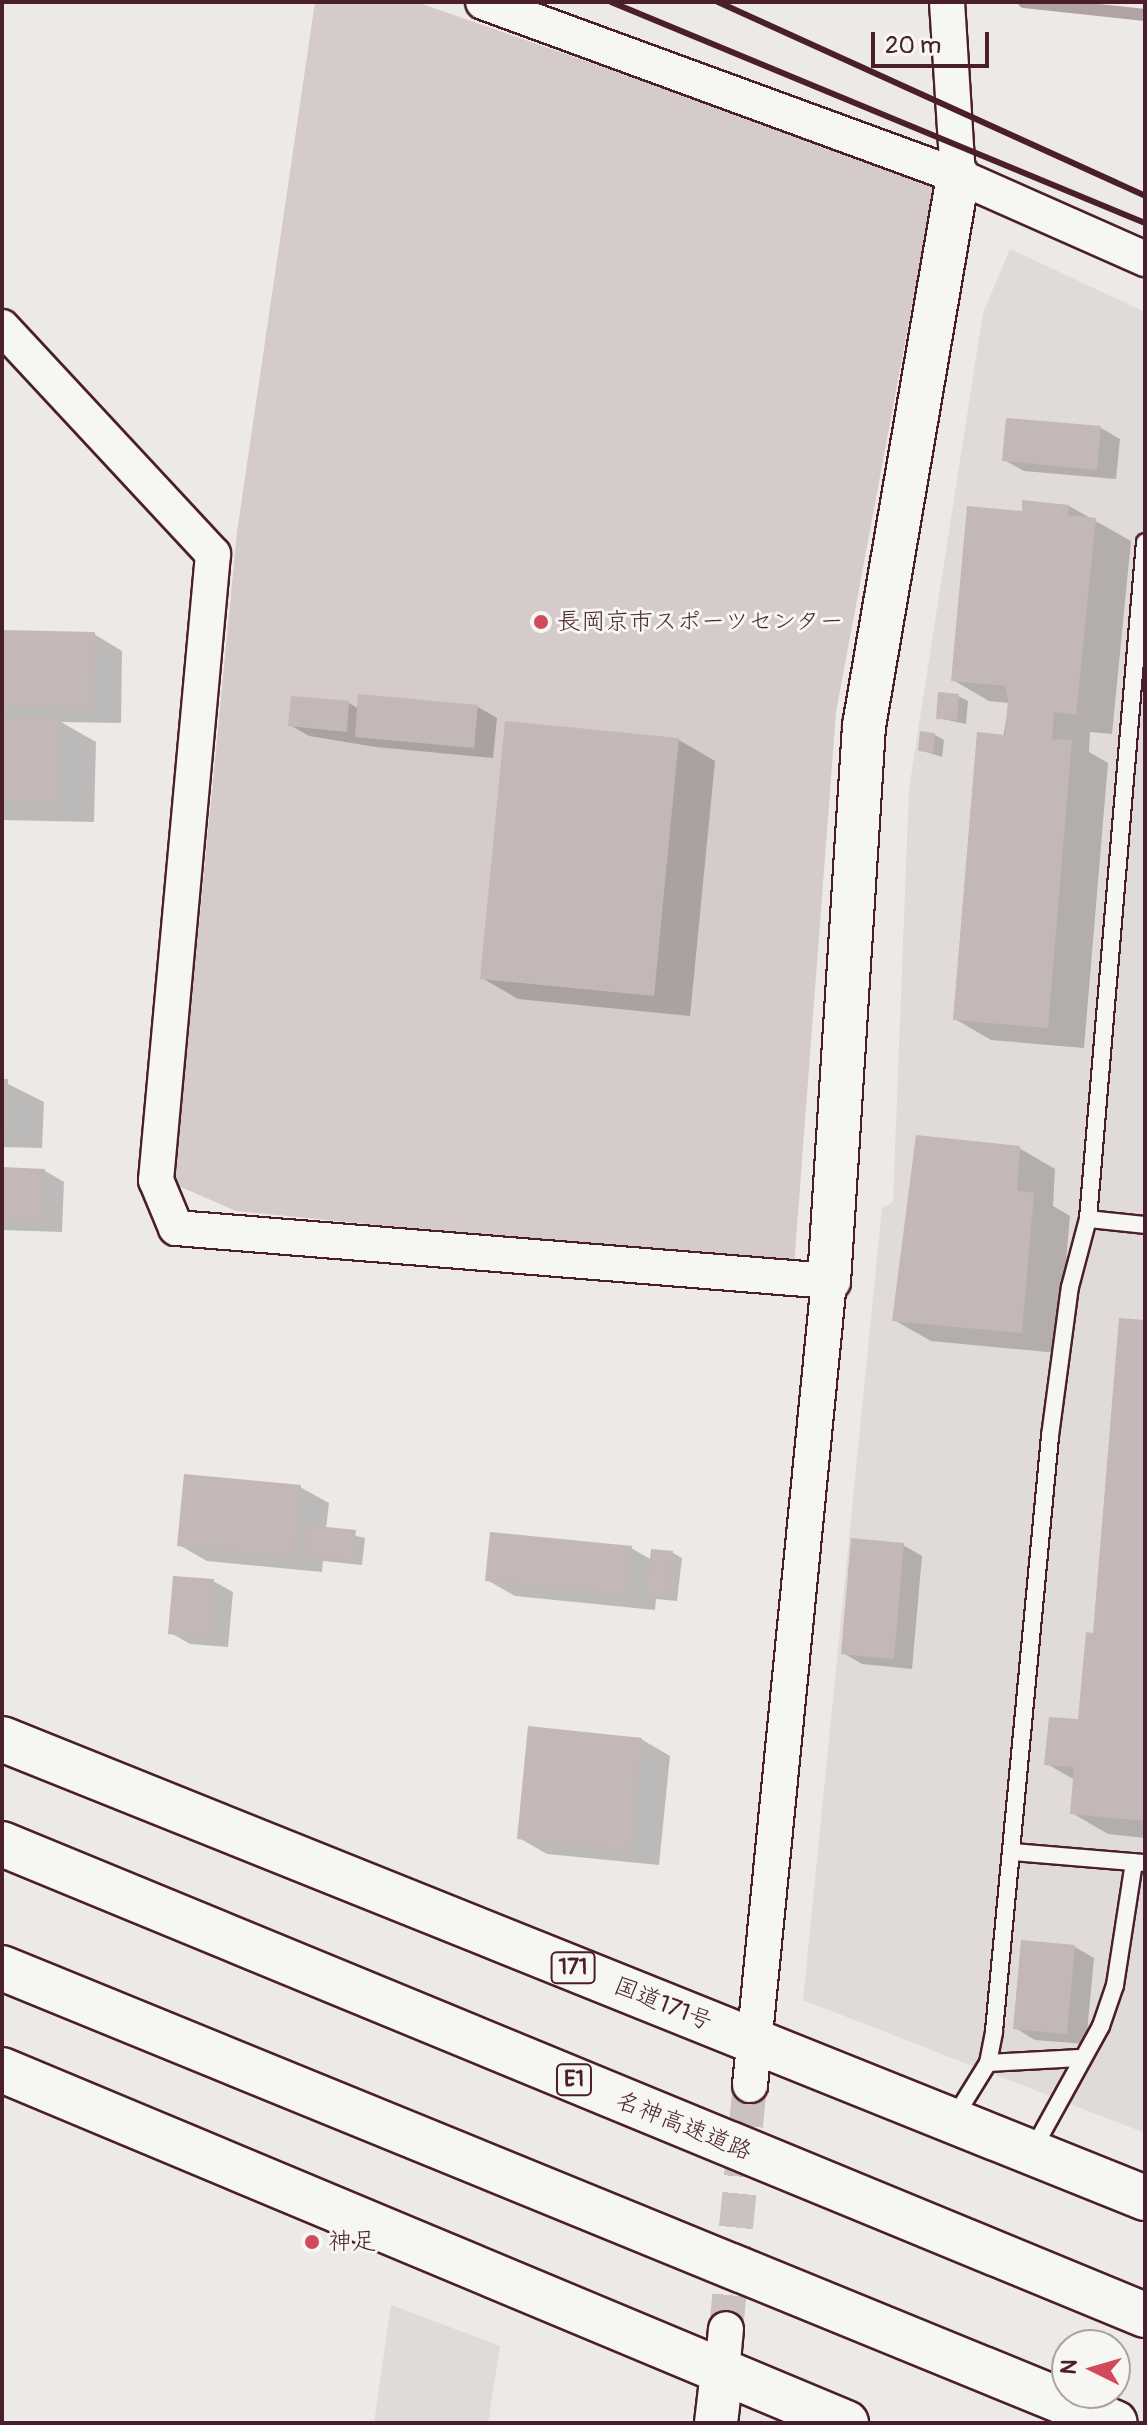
<!DOCTYPE html>
<meta charset="utf-8">
<style>
body{margin:0}
#map{position:relative;width:1147px;height:2425px;overflow:hidden;background:#ece9e6;font-family:Pangolin,"Klee One",sans-serif}
div>[style]{position:absolute}
[style*='--x']{left:calc(var(--x)*1px);top:calc(var(--y)*1px);width:calc(var(--w)*1px);rotate:calc(var(--a)*1deg)}
.built>*{inset:0;background:#e0dad8}
.green>*{inset:0;background:#d4cbca}
.shadow>*{inset:0;background:#0003}
.stream>*{height:12px;margin:-6px;padding:0 6px;transform-origin:6px;border-radius:6px;background:#b1a2a3}
.building>*{inset:0;background:#c4b7b7}
.minor-tunnel>*{height:34px;margin-top:-17px;transform-origin:0;background:repeating-linear-gradient(90deg,#ccc1c1 0 34px,transparent 0 51px)}
.roads{filter:drop-shadow(2px 0 #4a1f2b) drop-shadow(-2px 0 #4a1f2b) drop-shadow(0 2px #4a1f2b) drop-shadow(0 -2px #4a1f2b)}
.service>*{height:16px;margin:-8px;padding:0 8px;transform-origin:8px;border-radius:8px;background:#f6f6f2}
.minor>*{height:34px;margin:-17px;padding:0 17px;transform-origin:17px;border-radius:17px;background:#f6f6f2}
.tertiary>*{height:42px;margin:-21px;padding:0 21px;transform-origin:21px;border-radius:21px;background:#f6f6f2}
.trunk>*{height:44px;margin:-22px;padding:0 22px;transform-origin:22px;border-radius:22px;background:#f6f6f2}
.motorway>*{height:44px;margin:-22px;padding:0 22px;transform-origin:22px;border-radius:22px;background:#f6f6f2}
.rail>*{height:6px;margin:-3px;padding:0 3px;transform-origin:3px;border-radius:3px;background:#4a1f2b}
.dots>*{width:22px;height:22px;translate:-50% -50%;box-sizing:border-box;border:4px solid #f6f6f2;border-radius:50%}
span{translate:-50% -50%;white-space:nowrap;text-align:center;line-height:1.15;-webkit-text-stroke:6px #f6f6f2;paint-order:stroke}
.shield-label span{padding:2px 6px;background:#f6f6f2;border:2px solid;border-radius:6px;-webkit-text-stroke-width:0}
.shield-label{font-size:22px;color:#4a1f2b;font-weight:700}
.poi-label{font-size:24px;color:#4a1f2b}
.left{translate:0 -50%;text-align:left}
.street-label{font-size:24px;color:#4a1f2b}
.frame{position:absolute;inset:0;border:4px solid #4a1f2b;pointer-events:none}
.north{position:absolute;left:1051px;top:2329px;width:80px;height:80px;box-sizing:border-box;background:#f6f6f2;border:2px solid #b1a0a2;border-radius:50%;rotate:275deg;font-size:22px;font-weight:700;line-height:32px;text-align:center;color:#4a1f2b}
.north::after{content:'';display:block;margin:auto;width:28px;height:36px;background:#d1495b;clip-path:polygon(50% 0,100% 100%,50% 72%,0 100%)}
.scale{position:absolute;left:871px;top:32px;width:118px;height:36px;box-sizing:border-box;border:4px solid #4a1f2b;border-top:0;padding-left:10px;font-size:24px;line-height:28px;white-space:nowrap;color:#4a1f2b;-webkit-text-stroke:6px #f6f6f2;paint-order:stroke}
</style>
<div id="map">
<div class="built">
<div style="clip-path:polygon(1010px 249px,1145px 312px,1145px 2133px,803px 2000px,882px 1208px,893px 1202px,909px 789px,983px 313px)"></div>
<div style="clip-path:polygon(391px 2305px,500px 2346px,488px 2423px,374px 2423px)"></div>
</div>
<div class="green">
<div style="clip-path:polygon(315px 2px,416px 2px,935px 182px,836px 712px,794px 1266px,236px 1211px,174px 1184px,237px 532px)"></div>
</div>
<div class="shadow">
<div style="clip-path:polygon(1101px 428px,1120px 439px,1116px 479px,1024px 471px,1004px 460px)"></div>
<div style="clip-path:polygon(1069px 506px,1131px 541px,1112px 734px,1090px 732px,1089px 752px,1108px 763px,1084px 1048px,991px 1040px,955px 1019px,1009px 703px,989px 701px,953px 680px,1023px 513px)"></div>
<div style="clip-path:polygon(2px 632px,94px 634px,122px 651px,121px 723px,61px 722px,96px 742px,94px 822px,2px 820px)"></div>
<div style="clip-path:polygon(958px 696px,968px 701px,966px 724px,938px 718px)"></div>
<div style="clip-path:polygon(349px 703px,359px 709px,478px 707px,497px 718px,493px 758px,376px 747px,309px 736px,290px 725px)"></div>
<div style="clip-path:polygon(935px 735px,944px 740px,942px 757px,920px 750px)"></div>
<div style="clip-path:polygon(679px 740px,715px 761px,690px 1016px,518px 999px,482px 978px)"></div>
<div style="clip-path:polygon(2px 1081px,44px 1102px,42px 1148px,2px 1147px)"></div>
<div style="clip-path:polygon(1019px 1148px,1055px 1169px,1053px 1206px,1070px 1216px,1058px 1353px,931px 1341px,894px 1320px)"></div>
<div style="clip-path:polygon(2px 1169px,45px 1171px,64px 1182px,62px 1232px,2px 1230px)"></div>
<div style="clip-path:polygon(1145px 1323px,1145px 1838px,1108px 1834px,1072px 1813px,1075px 1780px,1047px 1764px,1080px 1722px)"></div>
<div style="clip-path:polygon(300px 1487px,329px 1503px,326px 1529px,365px 1538px,362px 1565px,323px 1561px,322px 1572px,207px 1561px,179px 1545px)"></div>
<div style="clip-path:polygon(903px 1545px,922px 1556px,912px 1669px,862px 1664px,843px 1653px)"></div>
<div style="clip-path:polygon(631px 1548px,652px 1560px,673px 1553px,682px 1558px,677px 1601px,656px 1599px,655px 1610px,515px 1596px,487px 1580px)"></div>
<div style="clip-path:polygon(213px 1581px,233px 1592px,228px 1647px,190px 1644px,171px 1633px)"></div>
<div style="clip-path:polygon(641px 1739px,670px 1756px,659px 1865px,547px 1854px,519px 1838px)"></div>
<div style="clip-path:polygon(1075px 1947px,1094px 1958px,1086px 2044px,1035px 2040px,1015px 2028px)"></div>
</div>
<div class="stream">
<div style="--x:1024;--y:2;--w:122;--a:6.1"></div>
</div>
<div class="building">
<div style="clip-path:polygon(1006px 418px,1101px 426px,1097px 470px,1002px 461px)"></div>
<div style="clip-path:polygon(1022px 500px,1069px 505px,1068px 515px,1096px 518px,1076px 715px,1054px 712px,1052px 739px,1072px 740px,1048px 1028px,953px 1020px,977px 732px,1005px 735px,1008px 700px,1005px 686px,951px 681px,967px 506px,1022px 511px)"></div>
<div style="clip-path:polygon(2px 630px,95px 632px,93px 708px,2px 706px)"></div>
<div style="clip-path:polygon(938px 692px,959px 694px,957px 720px,936px 719px)"></div>
<div style="clip-path:polygon(358px 694px,478px 705px,474px 748px,355px 737px)"></div>
<div style="clip-path:polygon(291px 696px,349px 701px,347px 732px,288px 726px)"></div>
<div style="clip-path:polygon(2px 718px,60px 719px,58px 803px,2px 801px)"></div>
<div style="clip-path:polygon(505px 721px,679px 738px,654px 996px,480px 979px)"></div>
<div style="clip-path:polygon(920px 731px,935px 733px,933px 753px,918px 751px)"></div>
<div style="clip-path:polygon(2px 1079px,8px 1079px,7px 1128px,2px 1128px)"></div>
<div style="clip-path:polygon(916px 1135px,1020px 1146px,1017px 1191px,1034px 1193px,1022px 1333px,892px 1321px)"></div>
<div style="clip-path:polygon(2px 1167px,45px 1169px,43px 1222px,2px 1221px)"></div>
<div style="clip-path:polygon(1119px 1318px,1145px 1320px,1145px 1821px,1070px 1814px,1074px 1767px,1044px 1765px,1049px 1717px,1078px 1719px,1086px 1632px,1093px 1633px)"></div>
<div style="clip-path:polygon(184px 1474px,301px 1485px,294px 1557px,177px 1546px)"></div>
<div style="clip-path:polygon(307px 1525px,356px 1530px,353px 1561px,303px 1556px)"></div>
<div style="clip-path:polygon(490px 1532px,632px 1546px,627px 1595px,485px 1581px)"></div>
<div style="clip-path:polygon(851px 1538px,904px 1543px,894px 1659px,841px 1654px)"></div>
<div style="clip-path:polygon(651px 1549px,673px 1551px,669px 1597px,646px 1595px)"></div>
<div style="clip-path:polygon(173px 1576px,214px 1579px,210px 1638px,168px 1634px)"></div>
<div style="clip-path:polygon(528px 1726px,642px 1738px,631px 1850px,517px 1839px)"></div>
<div style="clip-path:polygon(1021px 1940px,1075px 1945px,1067px 2034px,1013px 2029px)"></div>
</div>
<div class="minor-tunnel">
<div style="--x:726;--y:2329;--w:245;--a:-84.4"></div>
</div>
<div class="roads">
<div class="service">
<div style="--x:1088;--y:1219;--w:57;--a:6"></div>
<div style="--x:1012;--y:1852;--w:131;--a:4.8"></div>
<div style="--x:988;--y:2063;--w:92;--a:-3.1"></div>
<div style="--x:954;--y:2118;--w:65;--a:-58.3"></div>
<div style="--x:988;--y:2063;--w:33;--a:-79"></div>
<div style="--x:994;--y:2031;--w:598;--a:-84.62"></div>
<div style="--x:1050;--y:1436;--w:150;--a:-82.4"></div>
<div style="--x:1070;--y:1287;--w:70;--a:-75.2"></div>
<div style="--x:1088;--y:1219;--w:679;--a:-85.19"></div>
<div style="--x:1032;--y:2151;--w:143;--a:-61.1"></div>
<div style="--x:1101;--y:2026;--w:43;--a:-71.1"></div>
<div style="--x:1115;--y:1985;--w:124;--a:-81.2"></div>
</div>
<div class="minor">
<div style="--x:483;--y:2;--w:506;--a:20.12"></div>
<div style="--x:958;--y:176;--w:205;--a:23.9"></div>
<div style="--x:947;--y:2;--w:174;--a:86.4"></div>
<div style="--x:2;--y:327;--w:310;--a:47.1"></div>
<div style="--x:213;--y:554;--w:629;--a:95.2"></div>
<div style="--x:156;--y:1180;--w:52;--a:67.4"></div>
<div style="--x:176;--y:1228;--w:655;--a:4.64"></div>
<div style="--x:829;--y:1281;--w:808;--a:95.61"></div>
<div style="--x:722;--y:2372;--w:43;--a:-84.7"></div>
</div>
<div class="tertiary">
<div style="--x:829;--y:1281;--w:556;--a:-86.39"></div>
<div style="--x:864;--y:726;--w:558;--a:-80.3"></div>
<div style="--x:716;--y:2423;--w:51;--a:-83.3"></div>
</div>
<div class="trunk">
<div style="--x:2;--y:1739;--w:1232;--a:21.88"></div>
<div style="--x:2;--y:2070;--w:915;--a:22.7"></div>
</div>
<div class="motorway">
<div style="--x:2;--y:1844;--w:1236;--a:22.4"></div>
<div style="--x:2;--y:1968;--w:1202;--a:22.23"></div>
</div>
</div>
<div class="rail">
<div style="--x:611;--y:2;--w:578;--a:22.48"></div>
<div style="--x:718;--y:2;--w:469;--a:24.4"></div>
</div>
<div class="dots">
<div style="left:541px;top:622px;background:#d1495b"></div>
<div style="left:312px;top:2242px;background:#d1495b"></div>
</div>
<div class="shield-label">
<span style="left:573px;top:1968px">171</span>
<span style="left:574px;top:2080px">E1</span>
</div>
<div class="poi-label">
<span class="left" style="left:557px;top:622px">長岡京市スポーツセンター</span>
<span class="left" style="left:328px;top:2242px">神足</span>
</div>
<div class="street-label">
<span style="left:663px;top:2004px;rotate:22deg">国道171号</span>
<span style="left:684px;top:2126px;rotate:22deg">名神高速道路</span>
</div>
<div class="frame"></div>
<div class="north">N</div>
<div class="scale">20 m</div>
</div>
